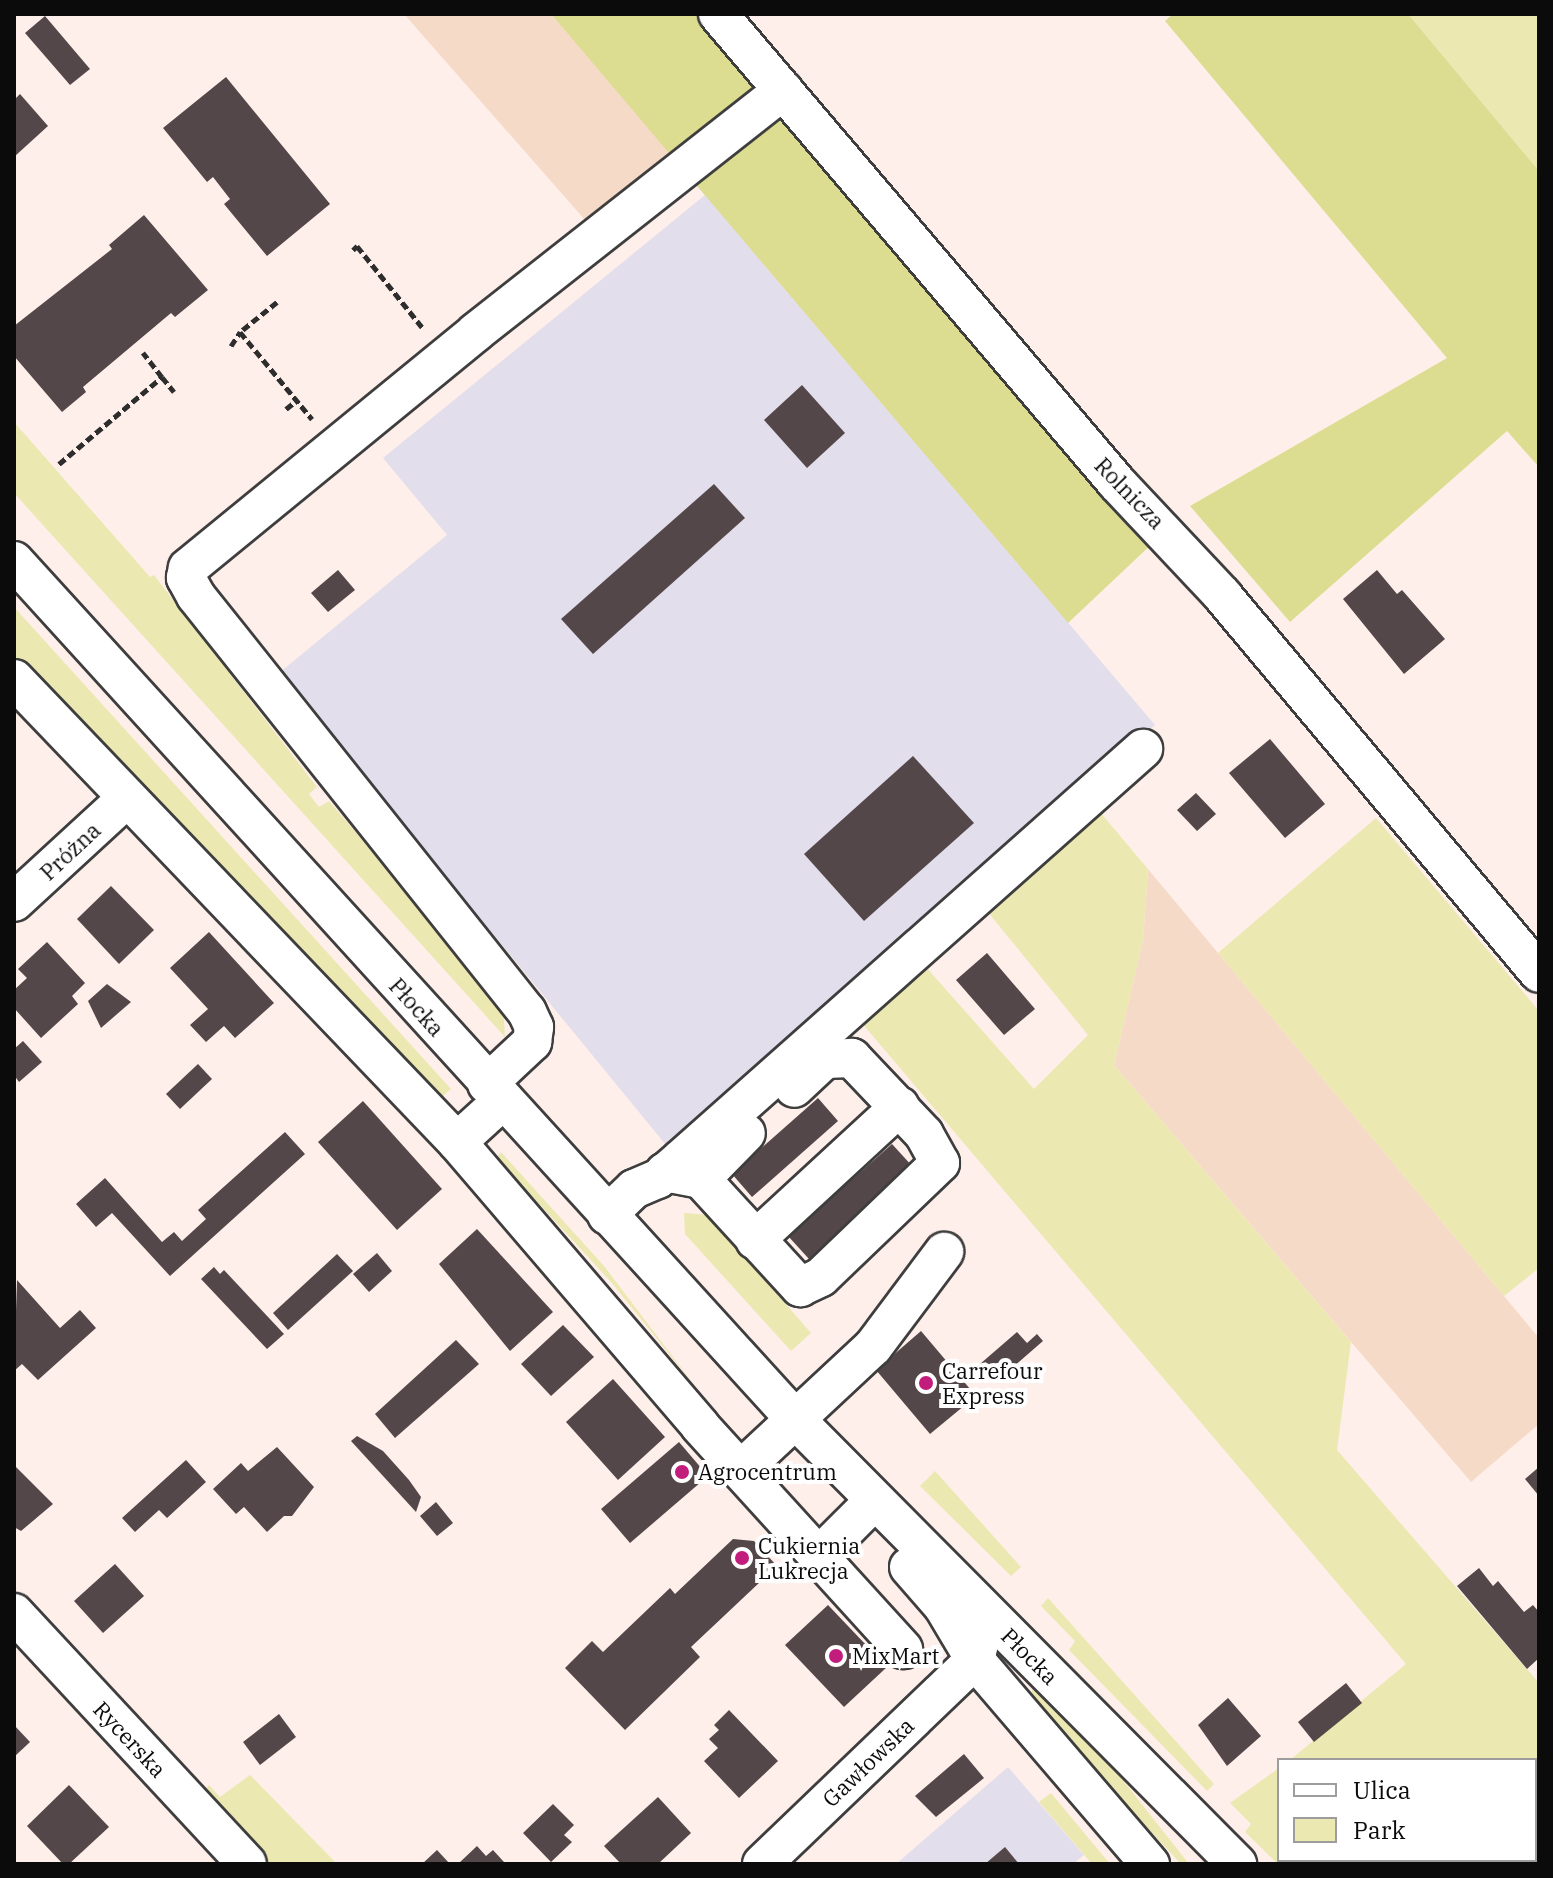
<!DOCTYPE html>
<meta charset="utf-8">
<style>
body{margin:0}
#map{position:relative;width:1553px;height:1878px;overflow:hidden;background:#ffefea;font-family:"IBM Plex Serif",serif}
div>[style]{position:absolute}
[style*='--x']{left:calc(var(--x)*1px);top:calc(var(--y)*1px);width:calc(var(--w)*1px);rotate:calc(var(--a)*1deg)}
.industrial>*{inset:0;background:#e3deeb}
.farmland>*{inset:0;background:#f6dac8}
.green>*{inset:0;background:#ebe8b1}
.forest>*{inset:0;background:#dcdd90}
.building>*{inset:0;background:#544749}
.path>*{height:5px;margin-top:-2.5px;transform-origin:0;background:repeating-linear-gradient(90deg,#2d2d2d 0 8px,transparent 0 12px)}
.roads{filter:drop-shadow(2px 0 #3e3e3e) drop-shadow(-2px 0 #3e3e3e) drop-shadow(0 2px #3e3e3e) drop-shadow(0 -2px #3e3e3e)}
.minor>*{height:38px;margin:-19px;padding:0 19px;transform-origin:19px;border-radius:19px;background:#fff}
.dots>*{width:22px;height:22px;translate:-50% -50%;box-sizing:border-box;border:4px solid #fff;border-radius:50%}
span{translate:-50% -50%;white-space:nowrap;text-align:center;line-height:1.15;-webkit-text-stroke:8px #fff;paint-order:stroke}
.street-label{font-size:22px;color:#0b0b0b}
.poi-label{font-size:22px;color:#0b0b0b}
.left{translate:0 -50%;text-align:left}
.frame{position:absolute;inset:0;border:16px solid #0b0b0b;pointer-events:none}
.legend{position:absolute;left:1277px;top:1758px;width:260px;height:104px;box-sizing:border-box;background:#fff;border:2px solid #9d9d9d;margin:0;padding:10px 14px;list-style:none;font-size:24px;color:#0b0b0b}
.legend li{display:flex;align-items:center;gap:16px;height:40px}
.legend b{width:40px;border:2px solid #9d9d9d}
</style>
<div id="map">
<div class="industrial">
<div style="clip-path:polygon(705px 195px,1155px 725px,675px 1156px,279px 673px,447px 535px,383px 458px)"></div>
<div style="clip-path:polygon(1008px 1767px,1084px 1855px,1073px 1864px,896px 1864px)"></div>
</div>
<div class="farmland">
<div style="clip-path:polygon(404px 14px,551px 14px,670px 153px,585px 220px)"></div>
<div style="clip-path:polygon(1148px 869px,1539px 1338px,1539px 1424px,1471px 1482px,1114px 1065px,1143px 940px)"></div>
</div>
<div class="green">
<div style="clip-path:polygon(1408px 14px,1539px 14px,1539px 171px)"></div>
<div style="clip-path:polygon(14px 422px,150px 577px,154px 575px,317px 787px,309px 794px,319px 807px,329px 801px,503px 1005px,505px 1037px,14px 493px)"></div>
<div style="clip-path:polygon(14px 607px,451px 1089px,435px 1103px,14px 664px)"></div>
<div style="clip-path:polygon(1094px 805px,1148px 869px,1143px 940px,1114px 1065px,1351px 1342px,1337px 1450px,1539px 1683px,1539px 1864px,1278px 1864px,1245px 1832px,1251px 1824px,1230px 1803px,1279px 1768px,1279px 1860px,1535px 1860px,1535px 1760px,1290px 1760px,1406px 1664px,855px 1015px,918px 958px,1034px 1089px,1088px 1035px,983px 906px)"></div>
<div style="clip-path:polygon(1376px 818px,1539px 1011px,1539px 1268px,1504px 1296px,1218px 953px)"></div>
<div style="clip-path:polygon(501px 1152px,604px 1266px,695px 1386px,611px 1282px,497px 1158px)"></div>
<div style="clip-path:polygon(684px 1213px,708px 1215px,811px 1333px,791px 1351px,685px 1234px)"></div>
<div style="clip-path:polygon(935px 1471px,1021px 1567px,1011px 1576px,920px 1486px)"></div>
<div style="clip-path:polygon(1048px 1598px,1214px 1784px,1207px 1791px,1069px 1650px,1075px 1641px,1041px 1606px)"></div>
<div style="clip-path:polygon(1033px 1688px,1103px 1755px,1189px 1864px,1181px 1864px,1128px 1807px,1031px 1695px)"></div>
<div style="clip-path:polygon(250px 1775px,337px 1864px,263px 1864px,199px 1795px,209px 1785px,220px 1797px)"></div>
<div style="clip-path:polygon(1051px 1793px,1110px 1864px,1092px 1864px,1039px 1802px)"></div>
</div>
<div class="forest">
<div style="clip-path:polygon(551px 14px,705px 14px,1155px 541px,1068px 623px)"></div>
<div style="clip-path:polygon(1173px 14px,1408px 14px,1539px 171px,1539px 467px,1507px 431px,1290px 622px,1190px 506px,1447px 358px,1165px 21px)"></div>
</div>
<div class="building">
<div style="clip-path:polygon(45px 16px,90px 69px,70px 85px,25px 33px)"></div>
<div style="clip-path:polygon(226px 77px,330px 204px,267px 256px,224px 204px,230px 199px,213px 177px,207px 182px,163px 128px)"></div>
<div style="clip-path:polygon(20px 94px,48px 126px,14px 157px,14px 100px)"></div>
<div style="clip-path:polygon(144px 215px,208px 290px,175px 317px,171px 313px,83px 387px,86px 392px,62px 412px,14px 356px,14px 326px,112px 249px,109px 245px)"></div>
<div style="clip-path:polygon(802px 385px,845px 433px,807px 468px,764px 420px)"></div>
<div style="clip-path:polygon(714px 484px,745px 518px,593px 654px,561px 619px)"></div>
<div style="clip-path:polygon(338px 570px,355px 590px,328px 612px,311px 593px)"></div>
<div style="clip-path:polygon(1377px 570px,1397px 594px,1402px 590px,1445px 639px,1404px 674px,1343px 599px)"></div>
<div style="clip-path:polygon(1270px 739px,1325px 804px,1285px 838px,1229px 773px)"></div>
<div style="clip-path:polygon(913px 756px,974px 823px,864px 921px,804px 854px)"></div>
<div style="clip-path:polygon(1196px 793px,1216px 814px,1197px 831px,1177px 810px)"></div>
<div style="clip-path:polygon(111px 886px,154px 930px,119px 964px,77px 919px)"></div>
<div style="clip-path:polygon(209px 932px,274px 1003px,235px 1038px,224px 1026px,206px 1042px,190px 1025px,208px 1009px,170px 968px)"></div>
<div style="clip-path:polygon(47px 942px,85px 983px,72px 996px,78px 1004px,41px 1038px,14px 1008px,14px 990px,27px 978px,18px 969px)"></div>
<div style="clip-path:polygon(987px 953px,1035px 1009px,1004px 1035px,956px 980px)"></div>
<div style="clip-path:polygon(107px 984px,131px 1002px,101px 1028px,88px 1001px)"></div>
<div style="clip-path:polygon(23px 1041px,42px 1062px,19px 1082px,14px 1075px,14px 1049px)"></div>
<div style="clip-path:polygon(198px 1064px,212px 1079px,180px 1109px,166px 1094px)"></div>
<div style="clip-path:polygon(818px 1098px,838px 1121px,752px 1197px,732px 1174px)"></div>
<div style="clip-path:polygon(363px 1101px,442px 1189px,397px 1230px,318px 1142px)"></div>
<div style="clip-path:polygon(285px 1132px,305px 1154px,170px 1276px,112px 1213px,96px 1227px,76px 1204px,105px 1178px,162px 1242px,174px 1232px,182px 1241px,206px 1219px,198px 1210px)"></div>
<div style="clip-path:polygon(892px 1144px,913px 1167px,809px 1259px,788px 1236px)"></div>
<div style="clip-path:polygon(477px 1229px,553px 1312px,510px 1351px,439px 1264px)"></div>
<div style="clip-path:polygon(377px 1253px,392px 1271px,369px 1292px,353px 1274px)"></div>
<div style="clip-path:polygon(337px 1254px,353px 1271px,288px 1330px,273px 1313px)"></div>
<div style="clip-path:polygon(214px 1267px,220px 1274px,224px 1270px,284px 1334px,267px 1349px,201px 1279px)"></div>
<div style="clip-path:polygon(17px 1280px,60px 1328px,80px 1310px,96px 1328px,38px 1380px,22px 1364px,14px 1371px)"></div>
<div style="clip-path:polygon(563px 1325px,594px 1357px,551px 1396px,521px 1364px)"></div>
<div style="clip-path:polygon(921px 1331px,976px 1396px,930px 1434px,876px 1370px)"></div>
<div style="clip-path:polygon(1017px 1332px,1027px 1343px,1037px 1334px,1043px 1341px,996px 1382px,980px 1364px)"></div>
<div style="clip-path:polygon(456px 1340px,479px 1364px,395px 1438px,375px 1414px)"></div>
<div style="clip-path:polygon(613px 1379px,665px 1437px,618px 1480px,566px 1422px)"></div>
<div style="clip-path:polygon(357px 1436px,383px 1451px,409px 1480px,421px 1497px,416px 1512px,351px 1441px)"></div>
<div style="clip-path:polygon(679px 1442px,708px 1476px,630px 1543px,601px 1509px)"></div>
<div style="clip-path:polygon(277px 1447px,314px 1487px,292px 1516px,284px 1516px,267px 1532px,244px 1507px,236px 1514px,213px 1489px,241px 1463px,248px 1471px)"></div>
<div style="clip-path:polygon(186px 1460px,206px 1482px,167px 1518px,159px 1510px,135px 1532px,122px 1518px)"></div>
<div style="clip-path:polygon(14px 1465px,53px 1504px,21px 1531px,14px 1527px)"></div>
<div style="clip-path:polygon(1539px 1467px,1539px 1496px,1525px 1479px)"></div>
<div style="clip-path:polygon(436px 1502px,453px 1523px,437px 1536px,420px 1516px)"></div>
<div style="clip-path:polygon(733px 1539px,754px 1541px,777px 1566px,691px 1647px,700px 1657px,625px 1730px,565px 1668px,592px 1641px,603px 1652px,670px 1588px,675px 1594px)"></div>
<div style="clip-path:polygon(115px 1564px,144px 1596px,103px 1633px,74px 1601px)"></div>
<div style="clip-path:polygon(1479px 1568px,1493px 1586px,1498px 1581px,1524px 1612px,1533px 1605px,1539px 1612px,1539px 1658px,1527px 1669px,1457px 1586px)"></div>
<div style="clip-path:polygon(828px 1605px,887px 1667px,844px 1707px,785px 1645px)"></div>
<div style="clip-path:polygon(1346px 1683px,1362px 1703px,1314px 1742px,1298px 1722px)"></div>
<div style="clip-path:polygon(1228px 1698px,1261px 1736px,1227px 1766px,1198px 1725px)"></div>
<div style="clip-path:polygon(729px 1710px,778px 1761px,739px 1798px,704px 1761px,718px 1748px,709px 1739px,719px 1730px,714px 1725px)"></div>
<div style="clip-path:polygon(279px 1714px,296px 1737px,260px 1765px,243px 1742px)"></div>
<div style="clip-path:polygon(14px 1725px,30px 1742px,14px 1757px)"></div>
<div style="clip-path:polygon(964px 1754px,984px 1778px,936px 1817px,915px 1796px)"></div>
<div style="clip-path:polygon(69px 1785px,109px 1827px,69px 1864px,63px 1864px,27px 1826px)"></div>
<div style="clip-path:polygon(658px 1797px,691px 1833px,658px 1864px,621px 1864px,604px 1846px)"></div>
<div style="clip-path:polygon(553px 1804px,574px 1825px,564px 1835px,572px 1842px,551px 1862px,523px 1833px)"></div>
<div style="clip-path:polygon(477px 1846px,486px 1856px,493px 1850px,504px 1862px,458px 1864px)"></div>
<div style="clip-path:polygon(1005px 1847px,1019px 1864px,985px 1864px)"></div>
<div style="clip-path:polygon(437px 1850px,450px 1864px,422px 1864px)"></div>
</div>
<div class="path">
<div style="--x:353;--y:250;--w:6;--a:-45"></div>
<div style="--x:357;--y:246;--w:104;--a:51.3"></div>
<div style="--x:277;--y:302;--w:48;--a:141"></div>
<div style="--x:240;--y:332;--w:113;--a:50.4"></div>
<div style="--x:231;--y:346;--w:17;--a:-57"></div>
<div style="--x:162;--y:377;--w:19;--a:51"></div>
<div style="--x:286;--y:409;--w:14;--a:-39"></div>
<div style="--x:59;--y:464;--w:135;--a:-40.2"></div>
<div style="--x:162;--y:377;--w:31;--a:-128"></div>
</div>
<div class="roads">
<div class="minor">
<div style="--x:718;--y:14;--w:616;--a:49.61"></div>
<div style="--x:1117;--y:483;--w:154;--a:46.8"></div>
<div style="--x:1222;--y:595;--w:493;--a:50"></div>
<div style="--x:14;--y:561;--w:1159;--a:47.69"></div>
<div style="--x:794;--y:1418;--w:629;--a:45.19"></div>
<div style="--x:14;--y:679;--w:641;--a:46.26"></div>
<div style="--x:457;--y:1142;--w:61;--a:-42.3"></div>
<div style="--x:14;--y:902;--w:152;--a:-42.6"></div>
<div style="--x:487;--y:1084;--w:62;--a:-43"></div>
<div style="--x:532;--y:1042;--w:15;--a:-82"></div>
<div style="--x:534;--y:1027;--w:17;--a:-115"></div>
<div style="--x:527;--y:1012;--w:532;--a:-128.51"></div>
<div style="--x:196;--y:596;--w:21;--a:-119"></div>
<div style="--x:186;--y:578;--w:10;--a:-79"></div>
<div style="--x:188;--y:568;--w:372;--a:-39.3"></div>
<div style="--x:476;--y:332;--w:391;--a:-38.2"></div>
<div style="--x:457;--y:1142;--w:374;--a:49.4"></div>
<div style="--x:700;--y:1426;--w:302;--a:47.7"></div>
<div style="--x:665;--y:1172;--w:37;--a:11"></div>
<div style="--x:701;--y:1179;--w:147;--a:47.5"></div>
<div style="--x:800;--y:1287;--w:23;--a:-25"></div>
<div style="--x:821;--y:1277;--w:165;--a:-43.8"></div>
<div style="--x:940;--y:1163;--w:33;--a:-119"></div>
<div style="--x:924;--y:1134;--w:105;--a:-133.5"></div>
<div style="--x:852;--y:1058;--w:27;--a:178"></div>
<div style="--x:825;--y:1059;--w:42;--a:136.9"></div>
<div style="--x:701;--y:1179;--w:64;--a:-45.6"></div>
<div style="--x:607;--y:1215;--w:37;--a:-44"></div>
<div style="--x:634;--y:1189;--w:26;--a:-23"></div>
<div style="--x:658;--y:1179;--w:30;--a:-41"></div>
<div style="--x:681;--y:1159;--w:618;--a:-41.59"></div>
<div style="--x:755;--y:1240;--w:197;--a:-42.7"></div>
<div style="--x:742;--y:1469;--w:179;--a:-43"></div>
<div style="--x:873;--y:1347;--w:119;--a:-53.2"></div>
<div style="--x:819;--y:1556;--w:61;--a:-45"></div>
<div style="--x:909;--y:1567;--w:52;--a:48.9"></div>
<div style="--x:943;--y:1606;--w:63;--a:59.3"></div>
<div style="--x:975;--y:1660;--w:269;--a:49.4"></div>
<div style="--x:14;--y:1613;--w:342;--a:47.1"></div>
<div style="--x:762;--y:1864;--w:295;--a:-43.8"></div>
<div style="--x:975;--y:1660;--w:25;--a:-76"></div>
</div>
</div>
<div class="dots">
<div style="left:926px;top:1383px;background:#c21c7d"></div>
<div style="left:682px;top:1472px;background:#c21c7d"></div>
<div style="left:742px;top:1558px;background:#c21c7d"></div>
<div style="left:836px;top:1656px;background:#c21c7d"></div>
</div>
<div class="street-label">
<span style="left:1130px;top:493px;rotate:46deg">Rolnicza</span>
<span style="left:70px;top:851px;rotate:-43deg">Próżna</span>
<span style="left:417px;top:1007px;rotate:48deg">Płocka</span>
<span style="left:1030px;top:1656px;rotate:45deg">Płocka</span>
<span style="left:130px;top:1739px;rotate:47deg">Rycerska</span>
<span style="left:868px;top:1762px;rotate:-44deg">Gawłowska</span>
</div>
<div class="poi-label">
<span class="left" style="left:942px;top:1383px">Carrefour<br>Express</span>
<span class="left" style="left:698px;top:1472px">Agrocentrum</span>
<span class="left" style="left:758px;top:1558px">Cukiernia<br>Lukrecja</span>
<span class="left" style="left:852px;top:1656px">MixMart</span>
</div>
<div class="frame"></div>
<ul class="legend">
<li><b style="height:10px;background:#fff"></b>Ulica</li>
<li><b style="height:22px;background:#ebe8b1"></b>Park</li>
</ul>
</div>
